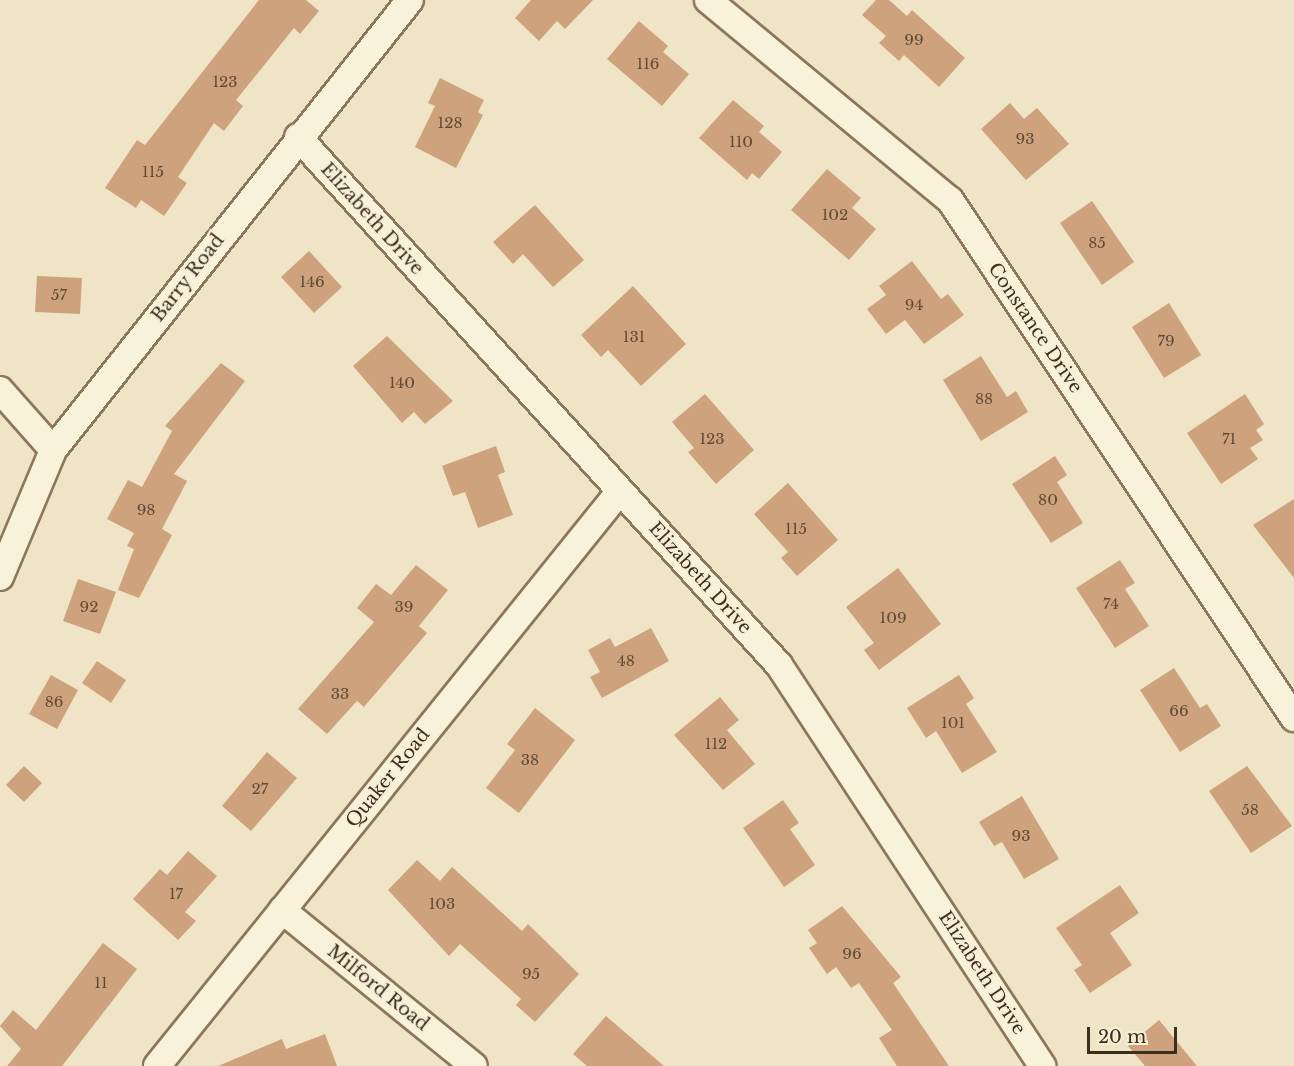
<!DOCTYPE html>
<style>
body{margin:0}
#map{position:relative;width:1294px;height:1066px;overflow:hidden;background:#efe5c6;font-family:"Libre Baskerville",serif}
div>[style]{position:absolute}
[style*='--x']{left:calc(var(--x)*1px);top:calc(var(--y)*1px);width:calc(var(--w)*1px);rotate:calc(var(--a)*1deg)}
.building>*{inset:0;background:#cea27c}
.roads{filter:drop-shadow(2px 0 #8b775b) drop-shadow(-2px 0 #8b775b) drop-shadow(0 2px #8b775b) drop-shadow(0 -2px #8b775b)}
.street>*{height:26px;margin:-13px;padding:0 13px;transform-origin:13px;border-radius:13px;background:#f9f2da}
span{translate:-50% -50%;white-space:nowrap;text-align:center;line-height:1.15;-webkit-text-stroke:4.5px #f6efd6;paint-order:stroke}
.number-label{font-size:15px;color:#604b36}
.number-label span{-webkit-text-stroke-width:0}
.street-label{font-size:18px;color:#3b2e1f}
.scale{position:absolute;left:1087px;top:1027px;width:90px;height:27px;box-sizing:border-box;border:3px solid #3b2e1f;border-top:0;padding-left:8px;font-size:18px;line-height:21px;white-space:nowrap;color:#3b2e1f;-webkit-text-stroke:4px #f6efd6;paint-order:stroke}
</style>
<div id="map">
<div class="building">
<div style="clip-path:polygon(259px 0,306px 0,319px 11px,300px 34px,294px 28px,236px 100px,243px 106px,224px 131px,214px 123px,178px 177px,187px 183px,164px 216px,141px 200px,136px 208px,105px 188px,137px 140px,145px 145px)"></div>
<div style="clip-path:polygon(531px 0,593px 0,565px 29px,557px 21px,539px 41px,515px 18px)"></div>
<div style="clip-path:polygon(876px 0,889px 0,907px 16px,912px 10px,965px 58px,939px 87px,904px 55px,899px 61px,879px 43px,886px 36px,862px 15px)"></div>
<div style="clip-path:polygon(639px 21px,668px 46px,663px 52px,689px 74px,662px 106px,607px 59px)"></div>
<div style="clip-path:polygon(440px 78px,484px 100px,478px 112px,483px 115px,456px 168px,415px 147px,435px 106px,428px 103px)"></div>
<div style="clip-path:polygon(733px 100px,764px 126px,759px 132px,782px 152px,759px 179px,752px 173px,747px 180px,699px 138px)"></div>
<div style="clip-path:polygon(1010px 103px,1024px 119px,1037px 108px,1069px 144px,1026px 180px,981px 129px)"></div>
<div style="clip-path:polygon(827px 169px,861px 198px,852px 208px,876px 229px,849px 260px,791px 210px)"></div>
<div style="clip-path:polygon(1092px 201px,1134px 262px,1102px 285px,1060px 223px)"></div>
<div style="clip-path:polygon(535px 205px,584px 260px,553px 287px,523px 254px,513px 264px,493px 242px)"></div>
<div style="clip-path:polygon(309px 251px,342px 287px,314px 313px,281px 277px)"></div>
<div style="clip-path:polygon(912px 261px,941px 299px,948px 294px,964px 315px,924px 344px,905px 320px,886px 334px,867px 309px,886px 295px,879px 286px)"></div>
<div style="clip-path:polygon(37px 276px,82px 278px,80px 314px,35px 312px)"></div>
<div style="clip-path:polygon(633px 286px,686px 344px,641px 386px,608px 350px,601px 357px,581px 335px)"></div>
<div style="clip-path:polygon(1169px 303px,1201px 355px,1164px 378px,1132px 327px)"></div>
<div style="clip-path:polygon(387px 336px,453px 401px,425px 424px,414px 412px,402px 423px,353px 366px)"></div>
<div style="clip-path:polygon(981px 356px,1007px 397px,1016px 391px,1028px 412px,981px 441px,943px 380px)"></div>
<div style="clip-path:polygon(221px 363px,245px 381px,174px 474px,187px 481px,162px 529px,172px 535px,139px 598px,118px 590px,134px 549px,127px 546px,134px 533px,107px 519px,128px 480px,142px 487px,172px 431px,165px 426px)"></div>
<div style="clip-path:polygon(705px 394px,754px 450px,716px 484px,688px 452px,694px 448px,672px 422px)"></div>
<div style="clip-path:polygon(1245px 394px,1264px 424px,1256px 430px,1263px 440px,1250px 448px,1258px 459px,1221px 484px,1187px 433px)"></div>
<div style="clip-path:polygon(496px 446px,505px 472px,498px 475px,513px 515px,478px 528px,465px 492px,453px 496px,442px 466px)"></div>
<div style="clip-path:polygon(1055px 456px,1067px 475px,1057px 482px,1083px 523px,1051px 543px,1012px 484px)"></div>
<div style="clip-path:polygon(788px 483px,838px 540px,797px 576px,781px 558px,788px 552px,754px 514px)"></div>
<div style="clip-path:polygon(1294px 499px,1294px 578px,1253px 525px)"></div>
<div style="clip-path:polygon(1120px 560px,1135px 583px,1125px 589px,1149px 626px,1115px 648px,1076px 588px)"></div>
<div style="clip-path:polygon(416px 565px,448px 590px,419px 626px,427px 633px,364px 707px,357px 701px,327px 734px,298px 709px,374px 622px,357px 608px,376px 584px,391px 595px)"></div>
<div style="clip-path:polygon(898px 568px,941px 624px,879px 670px,864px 650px,874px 643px,846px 607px)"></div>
<div style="clip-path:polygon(78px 579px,116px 592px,100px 634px,63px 621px)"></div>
<div style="clip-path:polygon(651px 628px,669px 661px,602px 698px,590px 677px,600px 672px,588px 650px,610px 638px,615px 647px)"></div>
<div style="clip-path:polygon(97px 661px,126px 680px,111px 703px,82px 683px)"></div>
<div style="clip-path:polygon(1174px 668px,1200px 708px,1207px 704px,1221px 726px,1180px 752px,1140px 690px)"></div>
<div style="clip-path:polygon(51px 675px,78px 690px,57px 729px,29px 714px)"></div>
<div style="clip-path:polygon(959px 675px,974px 698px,966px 704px,997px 752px,962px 773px,936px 731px,926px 738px,907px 708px)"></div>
<div style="clip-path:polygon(720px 697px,739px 720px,727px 730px,755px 764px,723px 790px,674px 735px)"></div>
<div style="clip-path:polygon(535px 708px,575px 740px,519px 813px,486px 788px,515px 750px,507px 744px)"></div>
<div style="clip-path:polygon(267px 752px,297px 778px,251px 831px,222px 806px)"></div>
<div style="clip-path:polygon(24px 766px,42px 783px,24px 802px,6px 785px)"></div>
<div style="clip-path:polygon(1247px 766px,1292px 826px,1251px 853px,1209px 791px)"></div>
<div style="clip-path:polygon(1022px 796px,1059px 859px,1024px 879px,1002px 842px,994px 846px,979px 822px)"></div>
<div style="clip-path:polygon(783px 800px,799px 823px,790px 829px,815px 865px,784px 887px,743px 828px)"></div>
<div style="clip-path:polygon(188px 851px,217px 876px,185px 912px,196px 921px,178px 940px,133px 899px,160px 869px,167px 875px)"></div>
<div style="clip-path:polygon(417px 860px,440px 881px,452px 867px,522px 931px,528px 924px,579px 974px,535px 1022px,516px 1005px,521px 999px,460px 944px,449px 956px,388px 890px)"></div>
<div style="clip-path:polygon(1120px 885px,1139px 913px,1110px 933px,1132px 965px,1090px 993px,1074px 970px,1082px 965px,1056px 928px)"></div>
<div style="clip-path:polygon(842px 906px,901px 977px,893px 983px,949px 1066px,897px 1066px,879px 1038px,892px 1030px,859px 983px,851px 988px,836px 967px,827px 974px,809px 948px,817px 943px,808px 930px)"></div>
<div style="clip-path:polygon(103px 943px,137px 969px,62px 1066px,7px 1066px,21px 1049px,0 1026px,13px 1010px,36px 1030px)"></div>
<div style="clip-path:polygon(606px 1016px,664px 1066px,587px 1066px,573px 1054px)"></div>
<div style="clip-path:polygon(1159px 1020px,1197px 1066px,1145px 1066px,1128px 1046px)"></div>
<div style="clip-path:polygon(325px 1034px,337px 1066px,218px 1066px,282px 1039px,286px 1049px)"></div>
</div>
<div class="roads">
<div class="street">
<div style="--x:708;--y:0;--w:314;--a:39.6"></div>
<div style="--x:950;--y:200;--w:622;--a:56.41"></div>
<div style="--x:298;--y:137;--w:714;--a:47.67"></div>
<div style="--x:779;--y:665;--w:480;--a:56.7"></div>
<div style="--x:0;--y:390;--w:80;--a:48.5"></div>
<div style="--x:0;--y:577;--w:138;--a:-67.3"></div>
<div style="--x:53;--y:450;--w:574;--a:-51.57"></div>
<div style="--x:282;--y:910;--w:247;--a:39.1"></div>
<div style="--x:157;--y:1066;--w:738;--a:-51.16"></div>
</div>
</div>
<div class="number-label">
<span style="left:914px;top:40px">99</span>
<span style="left:648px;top:64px">116</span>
<span style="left:225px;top:82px">123</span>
<span style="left:450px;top:123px">128</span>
<span style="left:1025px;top:139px">93</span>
<span style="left:741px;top:142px">110</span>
<span style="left:153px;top:172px">115</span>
<span style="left:835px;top:215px">102</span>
<span style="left:1097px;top:243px">85</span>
<span style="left:312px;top:282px">146</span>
<span style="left:59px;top:295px">57</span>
<span style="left:914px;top:305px">94</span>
<span style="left:634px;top:337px">131</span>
<span style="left:1166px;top:341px">79</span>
<span style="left:402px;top:383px">140</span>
<span style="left:984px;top:399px">88</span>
<span style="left:712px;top:439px">123</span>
<span style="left:1229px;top:439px">71</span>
<span style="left:1048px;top:500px">80</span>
<span style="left:146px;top:510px">98</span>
<span style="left:796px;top:529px">115</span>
<span style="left:1111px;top:604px">74</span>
<span style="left:89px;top:607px">92</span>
<span style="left:404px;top:607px">39</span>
<span style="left:893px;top:618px">109</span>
<span style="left:626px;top:661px">48</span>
<span style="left:340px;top:694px">33</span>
<span style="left:54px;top:702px">86</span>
<span style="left:1179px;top:711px">66</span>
<span style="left:953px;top:723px">101</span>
<span style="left:716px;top:744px">112</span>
<span style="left:530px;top:760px">38</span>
<span style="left:260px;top:789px">27</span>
<span style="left:1250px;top:810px">58</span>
<span style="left:1021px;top:836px">93</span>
<span style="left:176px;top:894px">17</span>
<span style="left:442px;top:904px">103</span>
<span style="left:852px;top:954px">96</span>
<span style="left:531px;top:974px">95</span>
<span style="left:101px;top:983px">11</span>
</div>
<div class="street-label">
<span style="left:372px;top:219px;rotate:48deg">Elizabeth Drive</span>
<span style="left:188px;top:278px;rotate:-52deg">Barry Road</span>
<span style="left:1035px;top:328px;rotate:56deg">Constance Drive</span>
<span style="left:700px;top:578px;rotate:48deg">Elizabeth Drive</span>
<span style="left:388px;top:778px;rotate:-51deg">Quaker Road</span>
<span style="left:982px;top:973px;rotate:57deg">Elizabeth Drive</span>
<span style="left:378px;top:988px;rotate:39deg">Milford Road</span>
</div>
<div class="scale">20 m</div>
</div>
